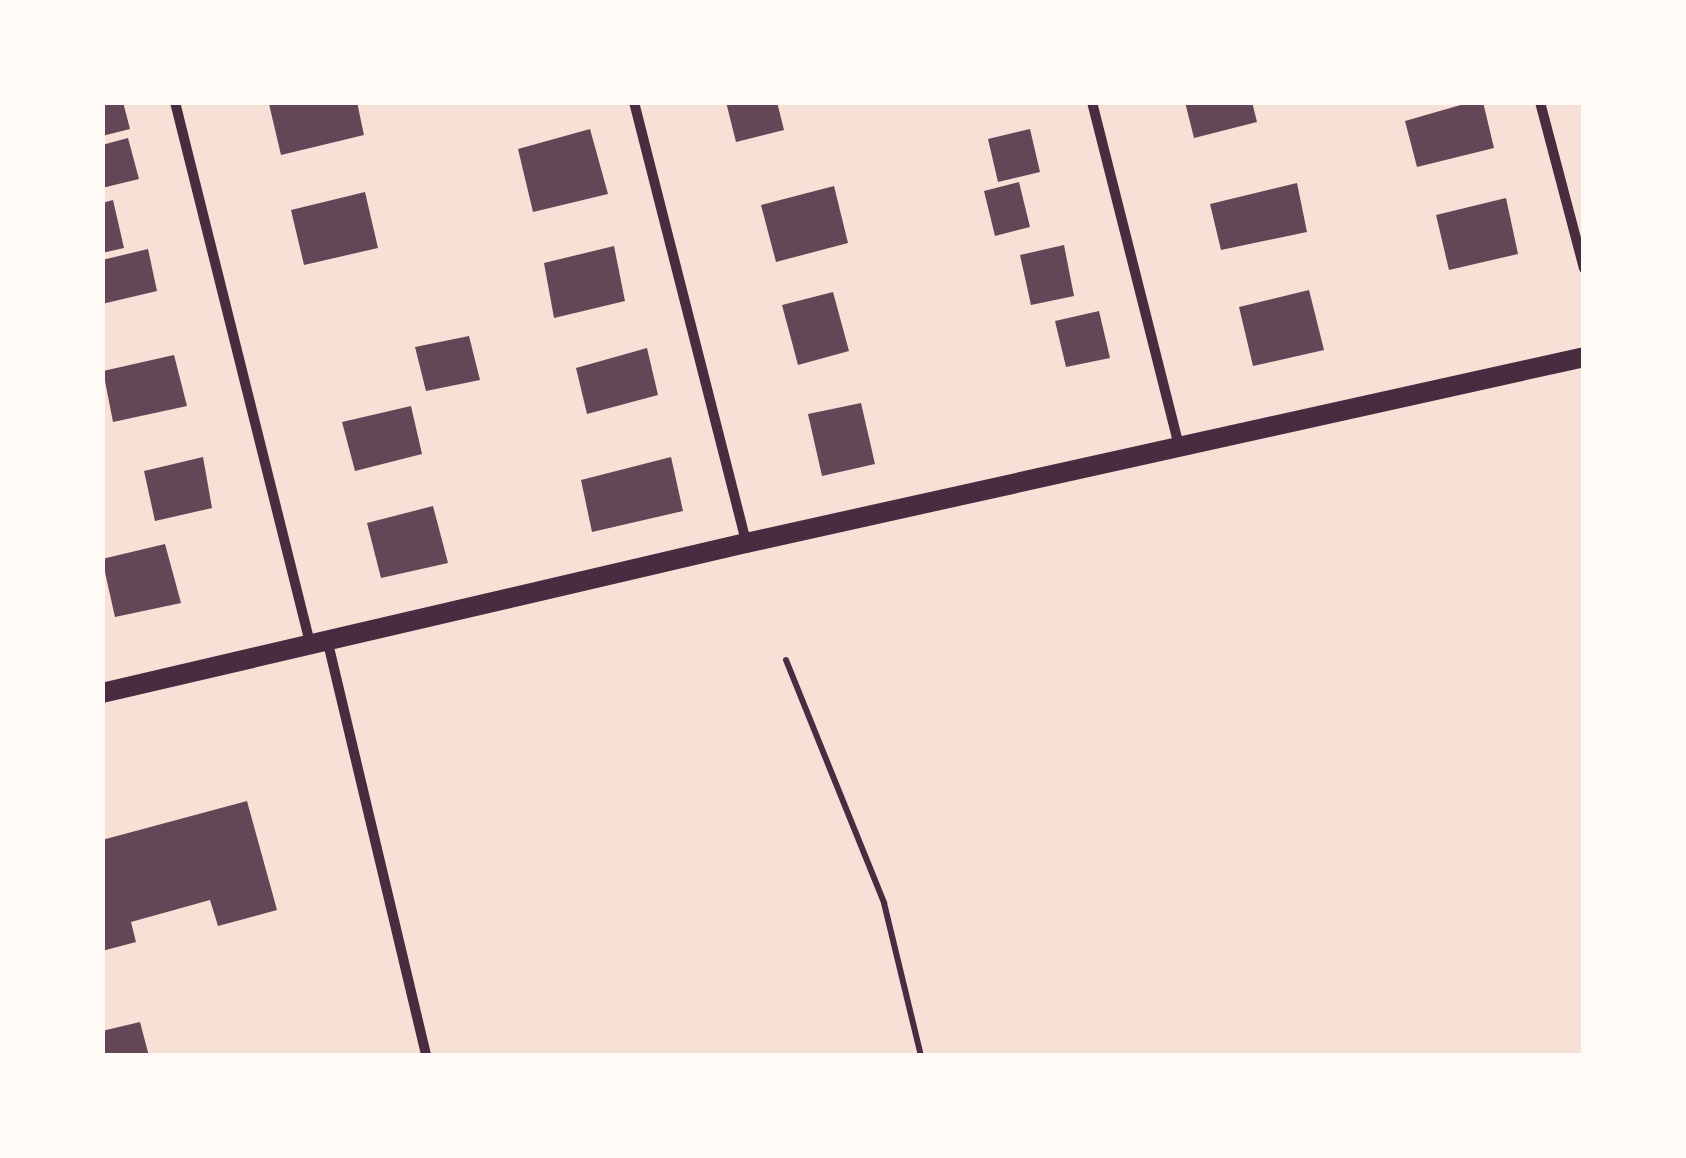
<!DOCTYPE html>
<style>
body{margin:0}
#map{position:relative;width:1686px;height:1158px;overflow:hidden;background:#f7e1d7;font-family:"Playfair Display",serif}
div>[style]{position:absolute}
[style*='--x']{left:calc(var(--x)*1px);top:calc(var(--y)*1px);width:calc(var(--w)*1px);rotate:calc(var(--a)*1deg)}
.building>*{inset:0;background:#644757}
.path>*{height:6px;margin:-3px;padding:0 3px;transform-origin:3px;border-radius:3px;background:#4a2c40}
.minor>*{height:10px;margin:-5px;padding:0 5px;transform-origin:5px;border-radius:5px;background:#4a2c40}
.secondary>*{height:20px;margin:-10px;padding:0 10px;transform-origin:10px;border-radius:10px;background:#4a2c40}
span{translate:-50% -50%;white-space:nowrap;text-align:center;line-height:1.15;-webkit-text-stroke:8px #fffaf5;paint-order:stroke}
.frame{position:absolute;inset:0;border:105px solid #fffaf5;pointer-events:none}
</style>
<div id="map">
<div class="building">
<div style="clip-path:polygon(102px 102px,123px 102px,130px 129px,102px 136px)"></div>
<div style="clip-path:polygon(357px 102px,364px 135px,281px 155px,269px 104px)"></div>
<div style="clip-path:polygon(726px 102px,777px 102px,784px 130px,736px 142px)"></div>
<div style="clip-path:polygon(1185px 102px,1252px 102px,1257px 122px,1194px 138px)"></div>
<div style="clip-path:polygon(1471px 102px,1483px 102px,1494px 148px,1417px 167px,1405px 121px)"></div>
<div style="clip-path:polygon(590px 129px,608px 194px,533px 212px,518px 149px)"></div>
<div style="clip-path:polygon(1030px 129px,1040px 172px,998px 182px,988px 139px)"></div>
<div style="clip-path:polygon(128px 138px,139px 179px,102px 188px,102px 145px)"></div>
<div style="clip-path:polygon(1019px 182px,1030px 227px,995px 236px,984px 191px)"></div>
<div style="clip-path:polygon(1297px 183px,1307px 232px,1221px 250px,1210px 204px)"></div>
<div style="clip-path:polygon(834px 186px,848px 243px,776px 262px,761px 205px)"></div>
<div style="clip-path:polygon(365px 192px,378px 248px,304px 265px,291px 210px)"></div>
<div style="clip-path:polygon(1506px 198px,1518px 254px,1449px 270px,1436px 215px)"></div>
<div style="clip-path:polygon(113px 200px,124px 248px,102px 253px,102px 203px)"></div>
<div style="clip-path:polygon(1064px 245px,1074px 296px,1031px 305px,1020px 255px)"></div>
<div style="clip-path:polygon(614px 246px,625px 301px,554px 318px,544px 263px)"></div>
<div style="clip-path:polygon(148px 249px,157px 291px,102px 304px,102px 260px)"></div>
<div style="clip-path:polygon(1309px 290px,1324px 350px,1253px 366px,1239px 307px)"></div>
<div style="clip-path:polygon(833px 292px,849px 351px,798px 365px,782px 305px)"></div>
<div style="clip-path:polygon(1099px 311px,1110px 358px,1066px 367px,1055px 321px)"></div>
<div style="clip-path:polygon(469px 336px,480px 380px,426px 391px,415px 347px)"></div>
<div style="clip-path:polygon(647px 348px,658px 395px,587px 414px,576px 368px)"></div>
<div style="clip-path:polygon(174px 355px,187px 406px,113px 422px,103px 371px)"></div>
<div style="clip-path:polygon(861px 403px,875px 464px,822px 476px,808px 414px)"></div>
<div style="clip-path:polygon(411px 406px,422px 454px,355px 471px,342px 422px)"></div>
<div style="clip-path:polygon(203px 457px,212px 508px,155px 521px,144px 471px)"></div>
<div style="clip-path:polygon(671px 457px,683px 511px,592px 532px,581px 480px)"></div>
<div style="clip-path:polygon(433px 506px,448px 563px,381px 578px,367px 523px)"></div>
<div style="clip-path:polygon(165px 544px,181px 603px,115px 617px,102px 559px)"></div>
<div style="clip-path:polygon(247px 801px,277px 910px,218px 926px,210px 900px,131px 922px,136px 942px,102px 951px,102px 840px)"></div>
<div style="clip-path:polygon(140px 1022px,149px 1056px,102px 1056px,102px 1031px)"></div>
</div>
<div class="path">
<div style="--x:786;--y:660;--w:262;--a:68"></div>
<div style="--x:884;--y:903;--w:157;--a:76.4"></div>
</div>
<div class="minor">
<div style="--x:175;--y:102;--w:558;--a:75.99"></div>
<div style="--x:634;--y:102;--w:454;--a:75.7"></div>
<div style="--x:1092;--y:102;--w:355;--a:75.8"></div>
<div style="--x:1540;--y:102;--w:172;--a:75.2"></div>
<div style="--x:327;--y:639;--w:429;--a:76.6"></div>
</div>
<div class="secondary">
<div style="--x:102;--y:693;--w:661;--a:-13.11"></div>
<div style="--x:746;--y:543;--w:858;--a:-12.51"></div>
</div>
<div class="frame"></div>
</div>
